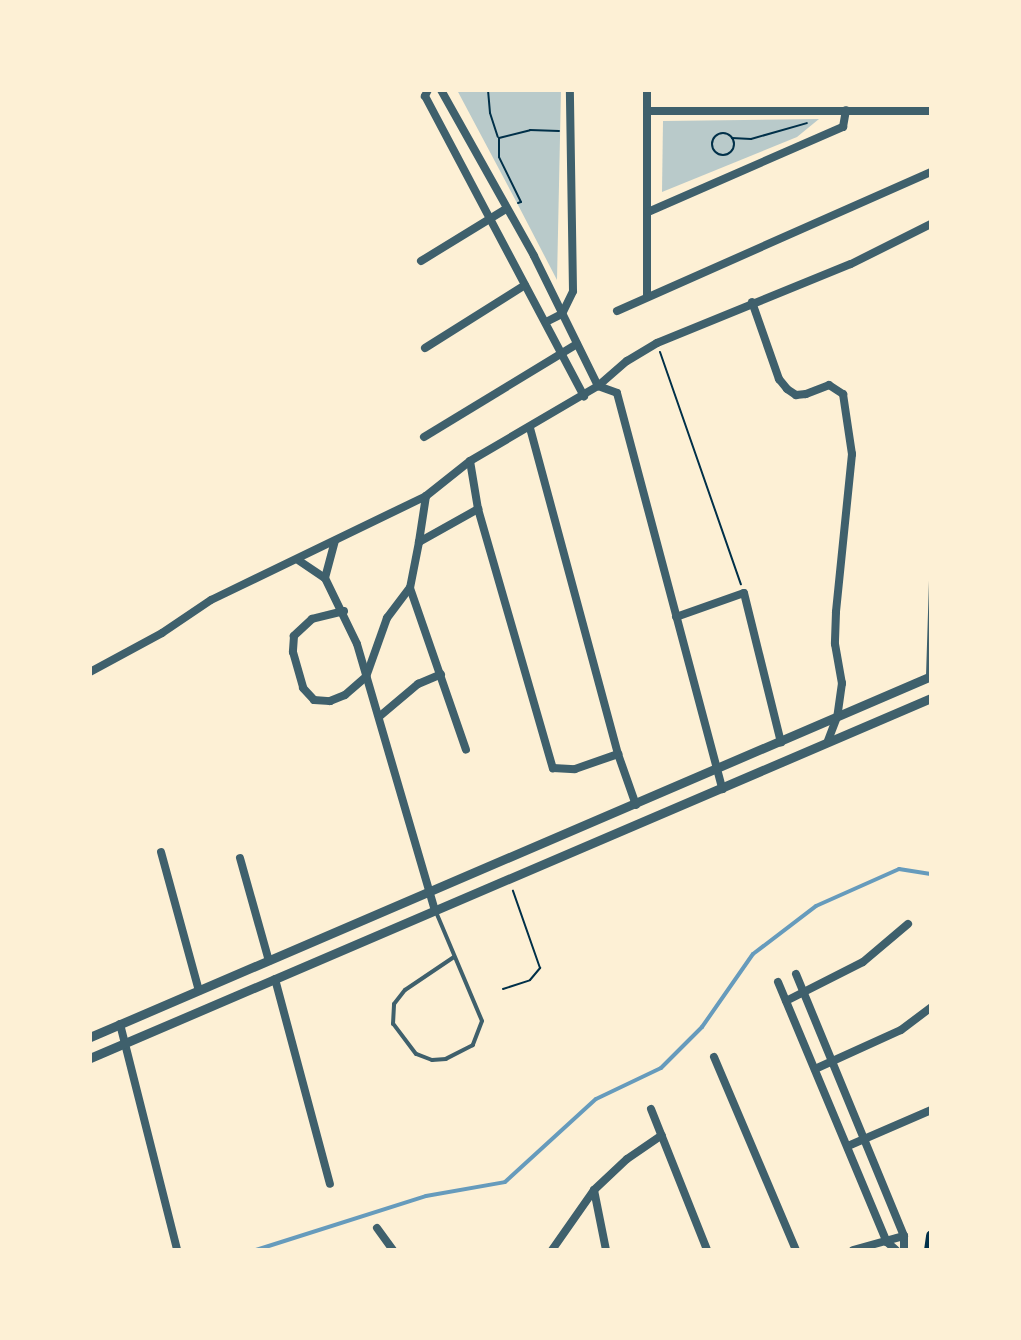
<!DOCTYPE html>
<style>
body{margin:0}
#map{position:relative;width:1021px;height:1340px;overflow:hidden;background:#fdf0d5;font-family:"Noto Sans",sans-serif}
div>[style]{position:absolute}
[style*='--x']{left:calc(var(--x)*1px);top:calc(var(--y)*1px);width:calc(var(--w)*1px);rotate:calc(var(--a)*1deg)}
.green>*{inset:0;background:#b9caca}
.stream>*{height:4px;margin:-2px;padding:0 2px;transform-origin:2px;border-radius:2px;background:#669bbc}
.path>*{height:2px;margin:-1px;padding:0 1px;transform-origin:1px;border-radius:1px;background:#003049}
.path>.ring{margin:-1px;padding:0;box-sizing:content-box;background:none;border:2px solid #003049;border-radius:50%}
.service>*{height:4px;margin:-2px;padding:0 2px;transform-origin:2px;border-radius:2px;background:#3f606c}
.minor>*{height:8px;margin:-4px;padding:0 4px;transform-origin:4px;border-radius:4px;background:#3f606c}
.tertiary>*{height:9px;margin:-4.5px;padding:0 4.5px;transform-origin:4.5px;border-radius:4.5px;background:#3f606c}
.secondary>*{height:11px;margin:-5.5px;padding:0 5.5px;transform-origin:5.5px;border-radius:5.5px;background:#003049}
span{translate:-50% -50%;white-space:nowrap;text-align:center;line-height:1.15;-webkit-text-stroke:6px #fdf0d5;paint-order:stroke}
.frame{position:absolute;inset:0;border:92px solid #fdf0d5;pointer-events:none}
</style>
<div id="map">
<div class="green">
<div style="clip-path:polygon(457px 90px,561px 90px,557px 280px,517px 203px)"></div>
<div style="clip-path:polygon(819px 119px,797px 137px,662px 192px,663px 121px)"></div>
</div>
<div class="stream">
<div style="--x:256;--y:1250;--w:178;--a:-17.6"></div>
<div style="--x:426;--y:1196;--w:80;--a:-10"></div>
<div style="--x:505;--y:1182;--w:123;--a:-42.4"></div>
<div style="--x:596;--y:1099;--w:72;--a:-25.5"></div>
<div style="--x:661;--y:1068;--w:58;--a:-45"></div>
<div style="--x:702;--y:1027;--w:89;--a:-55.1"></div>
<div style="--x:753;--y:954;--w:79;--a:-37.3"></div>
<div style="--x:816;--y:906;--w:91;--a:-24"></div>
<div style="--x:899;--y:869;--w:32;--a:9"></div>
</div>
<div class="path">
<div style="--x:488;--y:90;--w:23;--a:85"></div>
<div style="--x:490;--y:113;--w:25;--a:72"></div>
<div class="ring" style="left:712px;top:133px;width:20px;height:20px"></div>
<div style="--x:732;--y:138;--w:19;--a:3"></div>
<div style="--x:751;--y:139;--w:58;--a:-15.9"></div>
<div style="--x:518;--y:203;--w:3;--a:-18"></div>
<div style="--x:521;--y:202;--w:50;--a:-116.1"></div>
<div style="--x:499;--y:157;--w:19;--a:-90"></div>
<div style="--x:499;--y:138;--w:32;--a:-14"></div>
<div style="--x:530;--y:130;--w:29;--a:2"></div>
<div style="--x:660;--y:352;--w:246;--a:70.8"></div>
<div style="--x:503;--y:989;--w:28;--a:-18"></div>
<div style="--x:530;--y:980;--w:16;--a:-50"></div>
<div style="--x:540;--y:968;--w:82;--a:-109.3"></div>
</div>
<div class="service">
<div style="--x:928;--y:676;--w:96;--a:-88.2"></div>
<div style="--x:436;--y:912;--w:118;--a:67.1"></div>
<div style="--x:482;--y:1021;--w:26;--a:111"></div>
<div style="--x:473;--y:1045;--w:30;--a:153"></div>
<div style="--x:446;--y:1059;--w:14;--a:176"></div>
<div style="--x:432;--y:1060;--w:17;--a:-159"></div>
<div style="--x:416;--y:1054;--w:38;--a:-127"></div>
<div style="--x:393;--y:1024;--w:20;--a:-87"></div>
<div style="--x:394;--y:1004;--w:18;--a:-52"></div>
<div style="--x:405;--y:990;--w:59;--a:-34"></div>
</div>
<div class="minor">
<div style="--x:428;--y:90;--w:7;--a:117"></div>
<div style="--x:425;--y:96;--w:340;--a:62.1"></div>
<div style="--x:441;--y:90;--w:190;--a:60.7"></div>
<div style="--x:534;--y:256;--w:145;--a:63.8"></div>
<div style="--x:598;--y:386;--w:20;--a:20"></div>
<div style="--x:617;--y:393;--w:410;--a:75.1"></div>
<div style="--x:647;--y:90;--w:207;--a:90"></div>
<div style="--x:647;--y:111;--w:284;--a:0"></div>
<div style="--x:648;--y:212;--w:213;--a:-23.6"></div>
<div style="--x:843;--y:127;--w:17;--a:-80"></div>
<div style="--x:421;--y:261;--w:100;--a:-31.5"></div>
<div style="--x:752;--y:302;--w:82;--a:70.7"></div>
<div style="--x:779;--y:379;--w:13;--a:51"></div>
<div style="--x:787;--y:389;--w:11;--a:34"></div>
<div style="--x:796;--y:395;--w:10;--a:-6"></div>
<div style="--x:806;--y:394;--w:25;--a:-21"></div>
<div style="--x:829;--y:385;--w:17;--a:33"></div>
<div style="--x:843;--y:394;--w:61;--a:81.5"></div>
<div style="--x:852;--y:454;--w:159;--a:95.8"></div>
<div style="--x:836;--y:612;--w:32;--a:92"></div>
<div style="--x:835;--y:644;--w:40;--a:80"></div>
<div style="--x:842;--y:683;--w:34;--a:98"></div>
<div style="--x:837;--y:717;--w:25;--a:111"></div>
<div style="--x:617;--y:311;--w:343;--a:-23.9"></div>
<div style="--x:546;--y:322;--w:18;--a:-27"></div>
<div style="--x:562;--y:314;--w:25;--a:-64"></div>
<div style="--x:573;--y:291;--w:201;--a:-90.9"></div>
<div style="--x:425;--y:348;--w:118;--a:-32.2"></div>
<div style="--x:530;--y:428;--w:338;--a:74.9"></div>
<div style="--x:618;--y:754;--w:54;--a:70.6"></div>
<div style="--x:424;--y:437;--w:179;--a:-31.3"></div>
<div style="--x:470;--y:461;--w:49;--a:80.5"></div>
<div style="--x:478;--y:509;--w:270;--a:73.9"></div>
<div style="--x:553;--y:768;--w:22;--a:3"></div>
<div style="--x:575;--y:769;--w:46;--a:-19.2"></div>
<div style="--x:426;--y:496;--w:47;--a:98.7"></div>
<div style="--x:419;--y:542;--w:68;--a:-29.2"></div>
<div style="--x:298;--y:560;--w:32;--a:34"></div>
<div style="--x:325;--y:578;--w:73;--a:64.1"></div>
<div style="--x:357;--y:644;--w:277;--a:73.7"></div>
<div style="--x:325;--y:578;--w:38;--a:-75"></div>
<div style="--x:410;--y:588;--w:171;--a:70.9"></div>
<div style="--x:344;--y:611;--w:33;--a:166"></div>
<div style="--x:312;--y:619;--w:25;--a:137"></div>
<div style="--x:294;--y:636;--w:16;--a:94"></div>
<div style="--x:293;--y:652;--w:37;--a:74"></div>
<div style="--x:303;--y:688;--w:16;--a:47"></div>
<div style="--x:314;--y:700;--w:16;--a:4"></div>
<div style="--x:330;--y:701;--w:16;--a:-22"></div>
<div style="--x:345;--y:695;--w:28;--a:-41"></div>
<div style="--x:366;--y:677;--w:63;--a:-70.4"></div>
<div style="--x:387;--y:618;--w:38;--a:-53"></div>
<div style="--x:410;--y:588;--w:47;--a:-78.9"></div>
<div style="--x:676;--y:617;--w:72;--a:-19.4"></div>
<div style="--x:744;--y:593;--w:154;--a:76.1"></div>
<div style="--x:90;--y:672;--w:82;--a:-28.4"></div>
<div style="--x:162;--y:633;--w:59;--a:-34"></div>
<div style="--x:211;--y:600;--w:239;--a:-25.8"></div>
<div style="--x:426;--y:496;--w:56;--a:-38.5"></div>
<div style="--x:470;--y:461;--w:148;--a:-30.4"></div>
<div style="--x:598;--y:386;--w:38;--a:-41"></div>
<div style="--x:627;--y:361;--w:35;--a:-31"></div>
<div style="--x:657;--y:343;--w:209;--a:-22.2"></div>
<div style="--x:851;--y:264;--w:89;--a:-26.6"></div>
<div style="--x:380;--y:716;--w:50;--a:-40.1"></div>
<div style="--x:418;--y:684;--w:25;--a:-23"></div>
<div style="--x:161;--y:852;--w:144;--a:74.7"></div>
<div style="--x:240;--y:858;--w:107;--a:74.3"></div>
<div style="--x:796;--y:974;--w:283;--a:67.6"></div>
<div style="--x:904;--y:1236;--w:14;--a:90"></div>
<div style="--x:275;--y:979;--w:212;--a:75"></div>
<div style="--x:778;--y:982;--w:282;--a:67.3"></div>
<div style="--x:887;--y:1242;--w:12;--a:42"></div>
<div style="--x:786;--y:1001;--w:86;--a:-26.9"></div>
<div style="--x:863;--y:962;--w:59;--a:-40.2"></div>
<div style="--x:120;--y:1024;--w:233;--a:75.8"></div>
<div style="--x:714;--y:1057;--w:210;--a:67"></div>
<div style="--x:815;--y:1069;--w:94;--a:-24.4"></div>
<div style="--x:901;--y:1030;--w:38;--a:-37"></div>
<div style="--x:651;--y:1109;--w:152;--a:68.3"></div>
<div style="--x:848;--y:1146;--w:90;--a:-23.4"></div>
<div style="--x:594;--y:1190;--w:61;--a:78.7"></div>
<div style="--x:377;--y:1228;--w:27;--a:54"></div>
<div style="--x:552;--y:1250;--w:73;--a:-55"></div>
<div style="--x:594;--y:1190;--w:45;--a:-43.2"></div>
<div style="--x:627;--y:1159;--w:42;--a:-34.4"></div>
<div style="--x:853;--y:1250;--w:53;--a:-15.4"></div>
</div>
<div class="tertiary">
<div style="--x:90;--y:1037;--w:915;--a:-23.23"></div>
<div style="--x:90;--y:1058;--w:915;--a:-23.17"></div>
</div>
<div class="secondary">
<div style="--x:929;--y:1250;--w:15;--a:-82"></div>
</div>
<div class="frame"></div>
</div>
